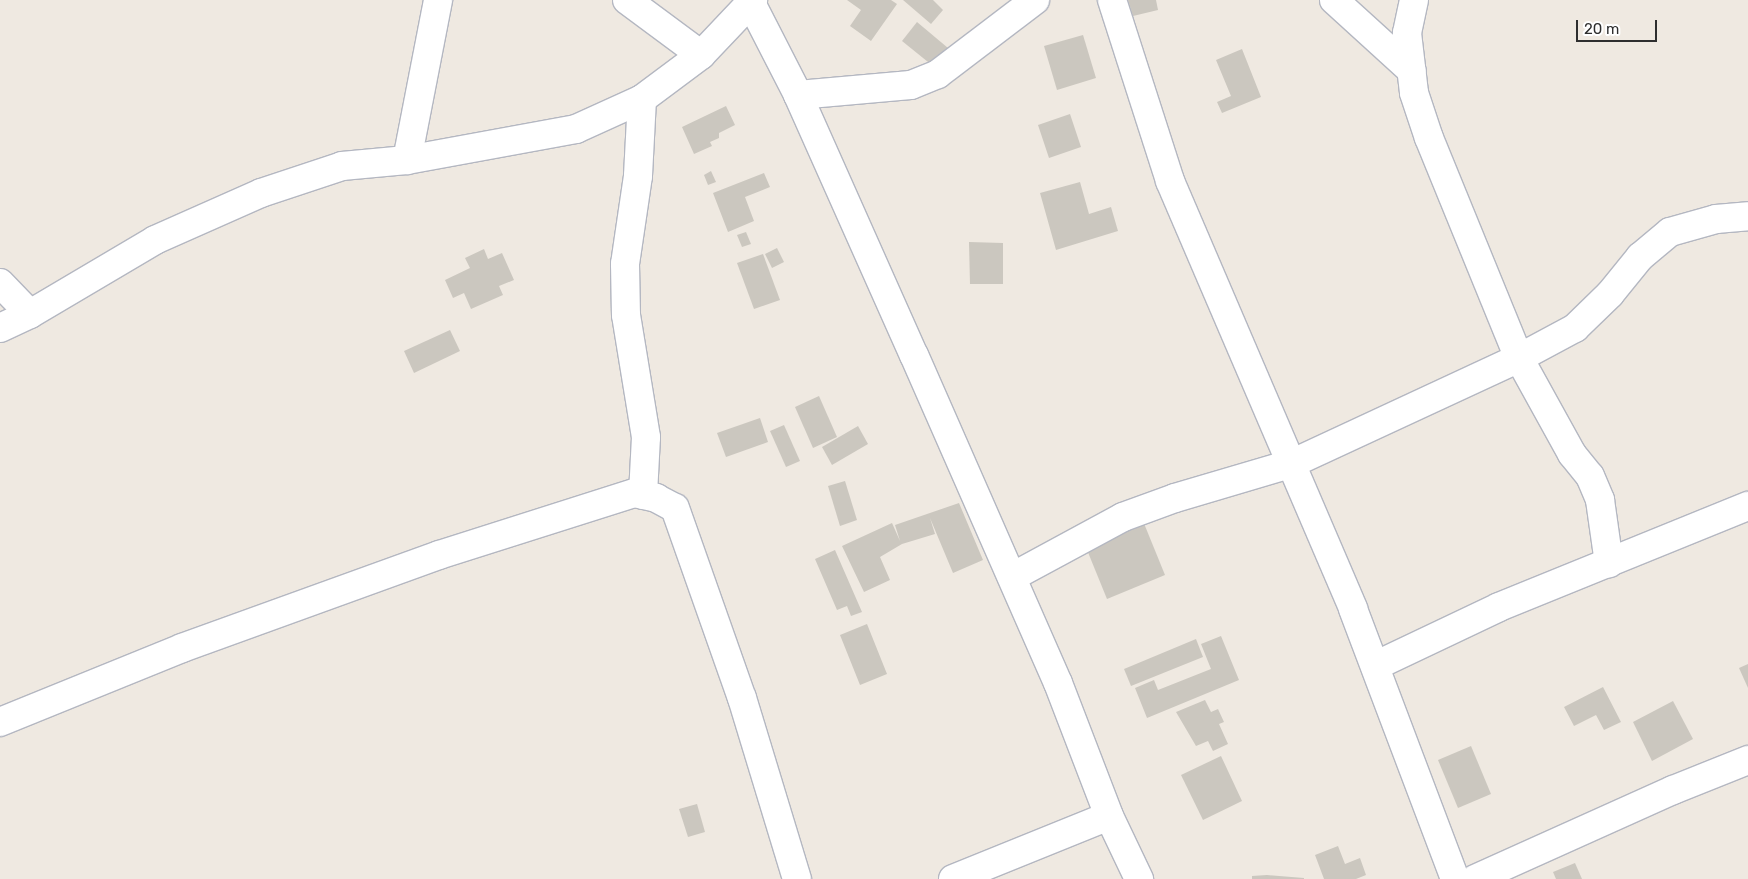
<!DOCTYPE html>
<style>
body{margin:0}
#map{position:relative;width:1748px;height:879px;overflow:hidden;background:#efe9e1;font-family:Rubik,sans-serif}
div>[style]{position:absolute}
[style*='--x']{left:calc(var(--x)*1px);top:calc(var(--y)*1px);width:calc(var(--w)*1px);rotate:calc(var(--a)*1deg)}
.building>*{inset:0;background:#cbc7bf}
.roads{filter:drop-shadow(1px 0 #b4b7c1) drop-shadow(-1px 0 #b4b7c1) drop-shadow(0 1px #b4b7c1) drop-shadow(0 -1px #b4b7c1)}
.minor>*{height:28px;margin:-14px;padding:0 14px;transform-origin:14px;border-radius:14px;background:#fff}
span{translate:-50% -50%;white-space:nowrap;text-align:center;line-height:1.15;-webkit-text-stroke:4px #fff;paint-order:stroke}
.scale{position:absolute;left:1576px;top:20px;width:81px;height:22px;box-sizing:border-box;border:2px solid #2e2e2e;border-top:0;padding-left:6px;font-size:15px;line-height:18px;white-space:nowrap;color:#2e2e2e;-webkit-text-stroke:4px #fff;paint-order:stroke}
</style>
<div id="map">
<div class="building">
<div style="clip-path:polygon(847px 0,891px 0,897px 4px,871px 41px,850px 26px,861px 10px)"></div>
<div style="clip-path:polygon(903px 0,933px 0,943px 10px,931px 24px)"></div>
<div style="clip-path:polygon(1128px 0,1156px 0,1158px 10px,1133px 16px)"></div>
<div style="clip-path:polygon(917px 22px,948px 48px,933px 66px,902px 41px)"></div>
<div style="clip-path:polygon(1083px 35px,1096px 78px,1057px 90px,1044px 46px)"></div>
<div style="clip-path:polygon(1242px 49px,1261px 97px,1222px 113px,1217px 102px,1231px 96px,1216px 60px)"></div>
<div style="clip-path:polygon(726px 106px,735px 125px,719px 133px,719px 138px,710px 142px,712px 146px,694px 154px,682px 127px)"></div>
<div style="clip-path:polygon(1070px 114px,1081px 147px,1049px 158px,1038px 125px)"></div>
<div style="clip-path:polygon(711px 171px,716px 182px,708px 185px,704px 175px)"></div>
<div style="clip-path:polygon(764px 173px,770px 187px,745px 197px,754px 221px,728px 232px,713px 193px)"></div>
<div style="clip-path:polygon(1080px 182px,1089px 214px,1111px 207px,1118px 231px,1056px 250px,1040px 193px)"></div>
<div style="clip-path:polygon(746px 232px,751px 244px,742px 247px,737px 235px)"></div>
<div style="clip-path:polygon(969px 242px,1003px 243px,1003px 284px,970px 284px)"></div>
<div style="clip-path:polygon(777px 248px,784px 262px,772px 268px,765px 254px)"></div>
<div style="clip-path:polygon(484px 249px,488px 259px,502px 253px,514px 280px,499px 286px,503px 295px,471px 309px,464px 293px,453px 298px,445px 280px,470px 268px,465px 258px)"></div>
<div style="clip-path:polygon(763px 254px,780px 300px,754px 309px,737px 263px)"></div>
<div style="clip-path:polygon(450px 330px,460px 351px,414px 373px,404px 351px)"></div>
<div style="clip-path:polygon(819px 396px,837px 437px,813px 448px,795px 407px)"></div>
<div style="clip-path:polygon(760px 418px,768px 442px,726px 457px,717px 433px)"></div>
<div style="clip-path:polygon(784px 425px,800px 461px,786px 467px,770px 431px)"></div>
<div style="clip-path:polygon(858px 426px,868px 444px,832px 465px,822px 447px)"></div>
<div style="clip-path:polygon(845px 481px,857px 520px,840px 526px,828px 486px)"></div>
<div style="clip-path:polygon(959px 503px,983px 560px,953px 573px,930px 518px,935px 534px,902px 544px,880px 557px,890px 580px,864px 592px,842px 546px,892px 523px,900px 541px,895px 525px)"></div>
<div style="clip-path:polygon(1143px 521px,1165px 575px,1107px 599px,1085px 545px)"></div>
<div style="clip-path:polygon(835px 550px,862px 612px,851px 616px,847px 606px,837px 610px,815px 559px)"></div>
<div style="clip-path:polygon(867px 624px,887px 674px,860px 685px,840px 635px)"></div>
<div style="clip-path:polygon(1221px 636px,1239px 680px,1147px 718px,1135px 688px,1154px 680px,1158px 690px,1211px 669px,1201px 644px)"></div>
<div style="clip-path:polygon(1196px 639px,1203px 657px,1131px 686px,1124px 669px)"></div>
<div style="clip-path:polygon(1748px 664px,1748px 688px,1739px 668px)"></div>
<div style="clip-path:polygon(1603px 687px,1621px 722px,1604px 730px,1596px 715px,1574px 726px,1564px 707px)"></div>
<div style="clip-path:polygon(1205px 700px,1211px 712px,1218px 709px,1224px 722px,1219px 724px,1228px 744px,1213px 751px,1208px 741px,1196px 746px,1176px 712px)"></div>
<div style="clip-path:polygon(1673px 701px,1693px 739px,1652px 761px,1633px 722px)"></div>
<div style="clip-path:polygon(1471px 746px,1491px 794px,1458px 808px,1438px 760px)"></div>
<div style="clip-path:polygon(1221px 756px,1242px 801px,1203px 820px,1181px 775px)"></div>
<div style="clip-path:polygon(697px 804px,705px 832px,688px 837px,679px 809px)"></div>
<div style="clip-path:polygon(1338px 846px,1345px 864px,1360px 858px,1366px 875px,1356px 879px,1324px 879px,1315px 855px)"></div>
<div style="clip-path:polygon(1575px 863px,1582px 879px,1556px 879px,1553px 872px)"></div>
<div style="clip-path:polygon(1267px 875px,1304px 878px,1304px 879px,1252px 879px,1252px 876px)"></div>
</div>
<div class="roads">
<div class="minor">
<div style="--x:627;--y:0;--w:92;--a:36.6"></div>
<div style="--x:1112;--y:0;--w:190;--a:72.2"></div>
<div style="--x:1170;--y:181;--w:465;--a:66.8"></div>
<div style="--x:1353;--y:609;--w:289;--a:69.3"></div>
<div style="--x:1334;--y:0;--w:105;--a:42.3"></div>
<div style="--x:1414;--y:0;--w:34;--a:102"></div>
<div style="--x:1407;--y:33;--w:60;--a:83.3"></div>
<div style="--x:1414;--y:93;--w:47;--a:71.6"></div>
<div style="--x:1429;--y:138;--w:238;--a:67.8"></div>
<div style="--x:1519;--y:358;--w:110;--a:61.1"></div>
<div style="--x:1572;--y:454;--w:28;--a:51"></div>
<div style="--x:1590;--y:476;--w:26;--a:67"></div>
<div style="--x:1600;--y:500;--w:64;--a:81.9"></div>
<div style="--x:751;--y:3;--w:103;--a:62.9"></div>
<div style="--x:798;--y:95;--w:285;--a:66"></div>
<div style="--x:914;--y:355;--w:358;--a:66.3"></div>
<div style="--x:1058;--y:683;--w:142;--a:69"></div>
<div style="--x:1109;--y:816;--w:70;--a:64.5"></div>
<div style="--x:798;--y:95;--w:113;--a:-5.1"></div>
<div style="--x:911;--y:85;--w:29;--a:-22"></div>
<div style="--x:938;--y:74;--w:122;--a:-37.3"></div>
<div style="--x:642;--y:99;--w:77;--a:93"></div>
<div style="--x:638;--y:176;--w:89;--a:98.4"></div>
<div style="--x:625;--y:264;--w:51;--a:88.9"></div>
<div style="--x:626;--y:315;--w:124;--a:80.7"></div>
<div style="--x:646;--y:437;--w:58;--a:93"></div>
<div style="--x:407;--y:160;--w:163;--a:-79"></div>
<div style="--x:0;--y:283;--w:43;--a:45.9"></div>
<div style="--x:0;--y:328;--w:33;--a:-25"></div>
<div style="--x:30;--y:314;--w:145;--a:-30.6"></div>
<div style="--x:155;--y:240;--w:116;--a:-23.9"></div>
<div style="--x:261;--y:193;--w:85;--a:-18.4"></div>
<div style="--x:342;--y:166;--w:65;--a:-5.3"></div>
<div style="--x:407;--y:160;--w:172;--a:-10.4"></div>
<div style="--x:576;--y:129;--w:72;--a:-24.4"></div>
<div style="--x:642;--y:99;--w:74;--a:-36.7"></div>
<div style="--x:701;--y:55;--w:76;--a:-46.6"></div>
<div style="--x:1012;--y:577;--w:126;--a:-28.4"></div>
<div style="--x:1123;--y:517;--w:55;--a:-20.1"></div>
<div style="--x:1175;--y:498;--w:123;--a:-16.5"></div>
<div style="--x:1293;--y:463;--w:249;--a:-24.9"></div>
<div style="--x:1519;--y:358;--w:64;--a:-28.2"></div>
<div style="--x:1575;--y:328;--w:49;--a:-44.2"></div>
<div style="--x:1610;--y:294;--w:48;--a:-51"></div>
<div style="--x:1640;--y:257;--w:39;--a:-40"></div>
<div style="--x:1670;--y:232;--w:48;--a:-15.8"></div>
<div style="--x:1716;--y:219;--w:32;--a:-5"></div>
<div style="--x:1375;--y:666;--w:137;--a:-25.4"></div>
<div style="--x:1499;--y:607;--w:269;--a:-22.1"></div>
<div style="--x:0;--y:722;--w:196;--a:-22.1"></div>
<div style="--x:182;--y:648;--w:273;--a:-19.9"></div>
<div style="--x:439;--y:555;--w:206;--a:-17.6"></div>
<div style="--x:635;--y:493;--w:22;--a:13"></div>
<div style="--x:656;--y:498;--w:21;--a:28"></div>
<div style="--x:675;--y:508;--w:201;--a:70.6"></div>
<div style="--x:742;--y:698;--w:189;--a:73.1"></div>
<div style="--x:953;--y:879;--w:168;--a:-22"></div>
<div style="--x:1475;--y:879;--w:217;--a:-24.2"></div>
<div style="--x:1673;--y:790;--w:81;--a:-21.8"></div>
</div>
</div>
<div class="scale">20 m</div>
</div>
